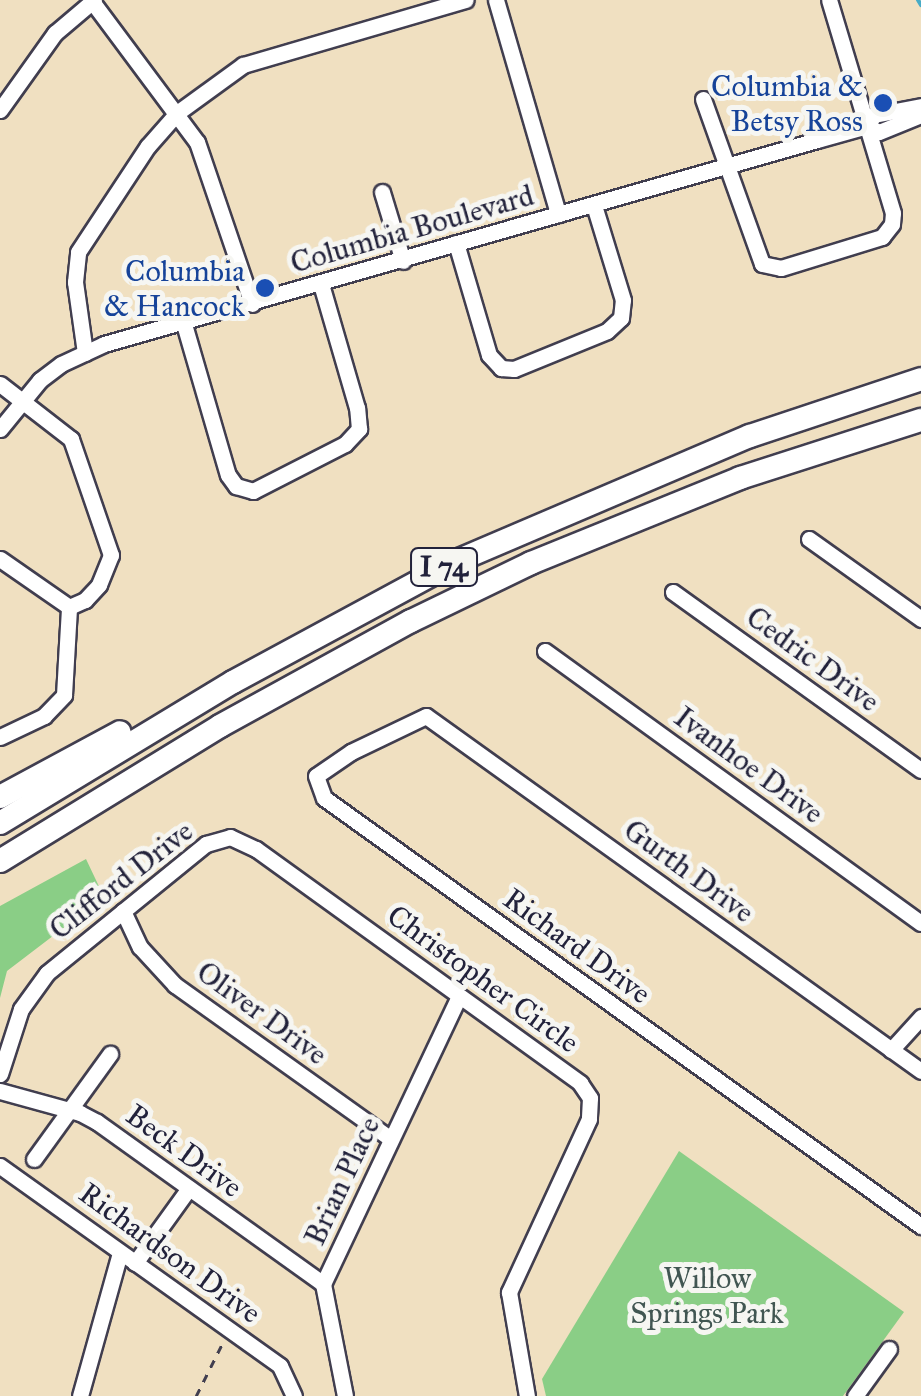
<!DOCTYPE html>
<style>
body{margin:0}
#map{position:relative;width:921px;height:1396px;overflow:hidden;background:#f0e0c1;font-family:"IM FELL Great Primer",serif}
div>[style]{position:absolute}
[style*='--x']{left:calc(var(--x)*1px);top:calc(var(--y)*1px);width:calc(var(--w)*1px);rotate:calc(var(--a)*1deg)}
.green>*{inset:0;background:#8ace86}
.stream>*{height:4px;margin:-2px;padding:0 2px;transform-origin:2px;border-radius:2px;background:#47abc6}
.path>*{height:2.5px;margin-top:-1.25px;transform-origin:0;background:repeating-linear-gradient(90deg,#413e4f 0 8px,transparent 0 16px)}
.roads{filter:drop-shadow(2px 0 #413e4f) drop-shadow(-2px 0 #413e4f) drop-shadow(0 2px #413e4f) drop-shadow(0 -2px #413e4f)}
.minor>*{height:15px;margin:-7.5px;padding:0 7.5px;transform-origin:7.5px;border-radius:7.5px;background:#fff}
.highway>*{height:22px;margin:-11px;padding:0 11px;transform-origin:11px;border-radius:11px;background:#fff}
.dots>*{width:28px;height:28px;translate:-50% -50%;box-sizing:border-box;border:5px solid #f6f6f2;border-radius:50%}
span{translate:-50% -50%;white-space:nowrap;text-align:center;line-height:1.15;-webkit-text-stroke:10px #f6f6f2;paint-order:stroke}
.shield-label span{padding:2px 8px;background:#f6f6f2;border:2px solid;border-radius:8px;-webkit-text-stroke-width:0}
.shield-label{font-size:28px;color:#22223b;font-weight:700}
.transit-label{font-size:30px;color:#164399}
.right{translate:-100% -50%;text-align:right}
.street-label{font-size:30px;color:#22223b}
.park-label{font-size:30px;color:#415652}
</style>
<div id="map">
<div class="green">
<div style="clip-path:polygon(86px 859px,104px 897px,7px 971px,0 998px,0 906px)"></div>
<div style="clip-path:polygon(679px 1151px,904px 1312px,843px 1396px,546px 1396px,542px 1379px)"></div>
</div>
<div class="stream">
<div style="--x:918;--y:0;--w:6;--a:59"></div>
</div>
<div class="path">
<div style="--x:196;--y:1396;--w:58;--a:-63.4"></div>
</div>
<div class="roads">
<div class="minor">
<div style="--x:91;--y:0;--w:177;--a:53.3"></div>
<div style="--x:197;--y:142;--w:171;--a:71.2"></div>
<div style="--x:496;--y:0;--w:223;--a:73.8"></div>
<div style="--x:703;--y:99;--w:175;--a:70.3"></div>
<div style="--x:762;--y:264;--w:19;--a:12"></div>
<div style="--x:781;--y:268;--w:106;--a:-17.1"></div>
<div style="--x:882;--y:237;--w:16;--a:-52"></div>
<div style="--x:892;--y:224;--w:11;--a:-85"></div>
<div style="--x:893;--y:213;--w:222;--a:-106.7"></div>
<div style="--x:0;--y:110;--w:95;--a:-54.5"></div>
<div style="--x:55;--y:33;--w:51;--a:-40.2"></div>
<div style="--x:867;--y:126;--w:13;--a:-58"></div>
<div style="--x:874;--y:115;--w:48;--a:-10.8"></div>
<div style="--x:382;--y:192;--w:72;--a:73.1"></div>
<div style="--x:456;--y:243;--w:117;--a:73.6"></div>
<div style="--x:489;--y:355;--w:18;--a:47"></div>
<div style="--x:501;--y:368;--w:13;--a:4"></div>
<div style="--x:514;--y:369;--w:100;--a:-22.2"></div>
<div style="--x:607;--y:331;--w:19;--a:-43"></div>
<div style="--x:621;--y:318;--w:18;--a:-84"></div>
<div style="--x:623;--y:300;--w:99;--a:-107"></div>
<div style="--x:184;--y:324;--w:157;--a:73.8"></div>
<div style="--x:228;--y:475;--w:14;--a:54"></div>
<div style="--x:236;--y:486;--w:18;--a:16"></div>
<div style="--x:253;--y:491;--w:103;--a:-27.1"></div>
<div style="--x:345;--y:444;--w:21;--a:-47"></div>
<div style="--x:359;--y:429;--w:21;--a:-95"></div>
<div style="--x:357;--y:408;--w:129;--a:-106.2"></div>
<div style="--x:85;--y:353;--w:72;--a:-98"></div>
<div style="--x:75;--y:282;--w:30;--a:-84"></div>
<div style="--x:78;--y:252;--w:127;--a:-56.6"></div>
<div style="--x:148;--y:146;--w:44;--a:-48.7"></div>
<div style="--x:177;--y:113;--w:82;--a:-36"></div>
<div style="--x:243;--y:65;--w:232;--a:-16.3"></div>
<div style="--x:0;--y:384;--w:90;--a:37.8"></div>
<div style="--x:71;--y:439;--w:123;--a:71"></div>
<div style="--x:111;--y:555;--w:32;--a:112"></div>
<div style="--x:99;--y:585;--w:21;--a:133"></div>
<div style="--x:85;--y:600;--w:17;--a:156"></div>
<div style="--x:0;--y:429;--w:63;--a:-50.8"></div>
<div style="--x:40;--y:380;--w:26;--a:-37"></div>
<div style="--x:61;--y:364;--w:47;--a:-24.9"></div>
<div style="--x:104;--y:344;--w:742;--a:-15.97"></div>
<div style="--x:817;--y:140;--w:52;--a:-15.6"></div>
<div style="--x:867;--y:126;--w:13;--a:27"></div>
<div style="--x:879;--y:132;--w:45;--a:-22"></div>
<div style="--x:809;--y:539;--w:138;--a:35.5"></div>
<div style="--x:0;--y:559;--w:84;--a:34.8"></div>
<div style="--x:673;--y:592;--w:305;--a:35.7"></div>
<div style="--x:545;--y:651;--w:464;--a:35.9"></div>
<div style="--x:0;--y:737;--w:49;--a:-25.5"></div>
<div style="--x:44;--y:716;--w:29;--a:-46"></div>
<div style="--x:64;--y:695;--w:88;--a:-86.7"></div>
<div style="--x:123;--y:911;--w:40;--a:65"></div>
<div style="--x:140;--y:947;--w:52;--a:47.4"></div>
<div style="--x:175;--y:985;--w:265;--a:35.5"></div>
<div style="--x:891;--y:1050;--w:45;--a:-47.7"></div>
<div style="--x:921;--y:1071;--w:609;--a:-144.35"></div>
<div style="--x:426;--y:716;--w:83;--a:154.4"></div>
<div style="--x:351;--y:752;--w:42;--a:145.6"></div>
<div style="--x:316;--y:776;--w:23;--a:70"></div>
<div style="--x:324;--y:798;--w:735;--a:35.64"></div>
<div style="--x:0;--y:1074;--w:68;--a:-72.1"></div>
<div style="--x:21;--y:1009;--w:44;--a:-54.2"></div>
<div style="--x:47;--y:973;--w:205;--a:-39.1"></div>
<div style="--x:206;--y:844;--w:25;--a:-16"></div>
<div style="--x:230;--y:837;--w:29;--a:25"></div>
<div style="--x:256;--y:849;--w:400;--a:35.8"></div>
<div style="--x:580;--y:1083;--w:18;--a:56"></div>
<div style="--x:590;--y:1098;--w:21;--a:93"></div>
<div style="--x:589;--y:1119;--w:191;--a:114.8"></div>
<div style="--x:509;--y:1292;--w:106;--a:80.2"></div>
<div style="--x:0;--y:1091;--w:83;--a:15.4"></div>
<div style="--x:80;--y:1113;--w:19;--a:28"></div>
<div style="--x:97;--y:1122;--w:278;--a:35.6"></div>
<div style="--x:34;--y:1159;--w:130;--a:-54.1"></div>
<div style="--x:0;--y:1166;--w:344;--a:35.5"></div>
<div style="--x:280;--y:1366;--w:33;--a:65"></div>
<div style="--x:135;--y:1263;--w:92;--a:-54.2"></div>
<div style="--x:80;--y:1396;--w:148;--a:-74.4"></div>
<div style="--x:345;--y:1396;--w:114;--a:-101.1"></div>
<div style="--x:323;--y:1284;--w:318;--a:-64.7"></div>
<div style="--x:855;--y:1396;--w:58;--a:-54.1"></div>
</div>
<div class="highway">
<div style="--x:0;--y:797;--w:136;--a:-28.4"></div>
<div style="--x:0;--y:823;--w:272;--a:-31.2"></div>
<div style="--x:233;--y:682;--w:257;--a:-28.4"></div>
<div style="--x:459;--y:560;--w:316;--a:-23.1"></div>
<div style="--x:750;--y:436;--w:180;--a:-18.4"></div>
<div style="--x:0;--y:861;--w:258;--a:-31.5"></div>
<div style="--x:220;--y:726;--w:218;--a:-28.8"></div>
<div style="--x:411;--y:621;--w:133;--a:-25.8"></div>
<div style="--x:531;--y:563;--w:226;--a:-22.1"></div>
<div style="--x:740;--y:478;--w:190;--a:-17.8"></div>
</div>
</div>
<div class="dots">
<div style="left:883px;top:103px;background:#1a4fb4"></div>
<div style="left:265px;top:288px;background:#1a4fb4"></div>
</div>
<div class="shield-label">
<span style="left:444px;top:567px">I 74</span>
</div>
<div class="transit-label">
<span class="right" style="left:863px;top:103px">Columbia &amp;<br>Betsy Ross</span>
<span class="right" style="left:245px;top:288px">Columbia<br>&amp; Hancock</span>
</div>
<div class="street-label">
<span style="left:412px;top:229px;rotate:-16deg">Columbia Boulevard</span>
<span style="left:813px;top:659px;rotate:36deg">Cedric Drive</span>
<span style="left:749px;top:765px;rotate:36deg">Ivanhoe Drive</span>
<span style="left:689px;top:871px;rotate:36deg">Gurth Drive</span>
<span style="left:121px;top:880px;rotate:-38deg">Clifford Drive</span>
<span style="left:577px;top:946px;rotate:36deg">Richard Drive</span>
<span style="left:483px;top:979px;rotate:36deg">Christopher Circle</span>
<span style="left:262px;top:1013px;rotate:36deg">Oliver Drive</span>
<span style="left:184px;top:1151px;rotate:36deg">Beck Drive</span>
<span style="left:342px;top:1181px;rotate:-65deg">Brian Place</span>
<span style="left:170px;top:1253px;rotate:36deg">Richardson Drive</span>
</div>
<div class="park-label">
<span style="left:707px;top:1295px">Willow<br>Springs Park</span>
</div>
</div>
